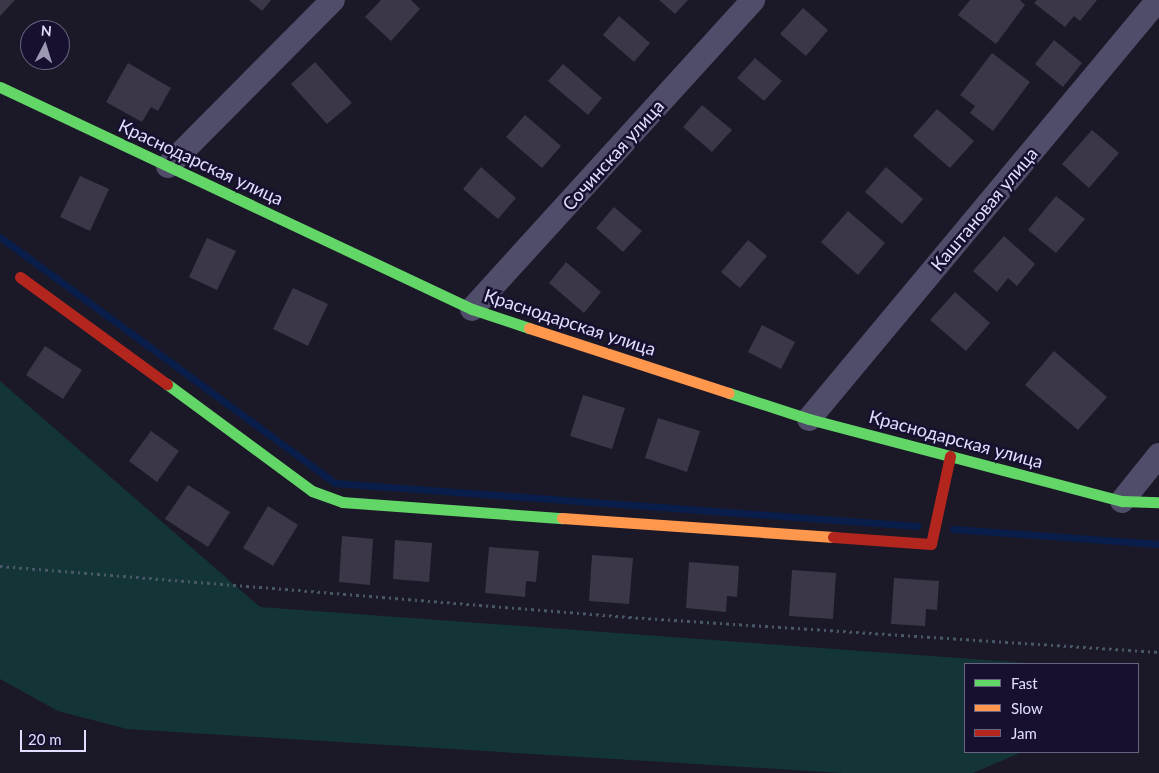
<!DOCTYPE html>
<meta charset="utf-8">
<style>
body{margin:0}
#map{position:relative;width:1159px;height:773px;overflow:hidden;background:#1b1828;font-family:Lato,sans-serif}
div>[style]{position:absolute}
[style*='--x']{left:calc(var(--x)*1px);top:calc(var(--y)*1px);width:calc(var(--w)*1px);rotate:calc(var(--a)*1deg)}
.green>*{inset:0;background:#143537}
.stream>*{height:7px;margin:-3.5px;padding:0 3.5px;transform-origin:3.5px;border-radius:3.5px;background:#0a1e4c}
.building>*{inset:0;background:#3b3749}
.path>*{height:3px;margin-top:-1.5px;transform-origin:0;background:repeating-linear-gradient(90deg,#495869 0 2.5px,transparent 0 6.5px)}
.street>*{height:24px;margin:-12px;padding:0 12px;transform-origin:12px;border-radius:12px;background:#4f4d69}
.fast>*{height:11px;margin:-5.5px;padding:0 5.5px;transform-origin:5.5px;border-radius:5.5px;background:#63d668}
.slow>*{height:11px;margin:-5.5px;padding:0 5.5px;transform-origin:5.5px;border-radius:5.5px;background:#ff974d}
.jam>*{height:11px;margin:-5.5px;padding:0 5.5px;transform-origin:5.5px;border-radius:5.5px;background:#b3261e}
span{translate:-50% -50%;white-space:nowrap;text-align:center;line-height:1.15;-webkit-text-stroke:5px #17112f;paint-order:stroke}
.street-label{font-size:18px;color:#e3deff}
.legend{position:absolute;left:964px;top:663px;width:175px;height:90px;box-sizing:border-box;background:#17112f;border:1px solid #696382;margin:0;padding:6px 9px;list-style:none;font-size:15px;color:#e3deff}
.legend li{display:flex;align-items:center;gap:10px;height:25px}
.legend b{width:25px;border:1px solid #696382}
.north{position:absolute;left:20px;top:20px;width:50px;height:50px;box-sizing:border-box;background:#17112f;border:1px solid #696382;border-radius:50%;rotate:5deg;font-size:14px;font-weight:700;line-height:20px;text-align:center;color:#e3deff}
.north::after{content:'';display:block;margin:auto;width:18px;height:22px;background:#9d99b4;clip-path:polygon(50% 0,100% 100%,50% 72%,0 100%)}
.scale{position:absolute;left:20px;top:730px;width:66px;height:22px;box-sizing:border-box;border:2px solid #e3deff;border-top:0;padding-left:6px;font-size:15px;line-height:18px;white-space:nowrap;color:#e3deff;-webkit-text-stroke:4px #17112f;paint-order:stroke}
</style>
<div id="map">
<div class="green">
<div style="clip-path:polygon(0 381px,260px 607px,1041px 664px,965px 664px,965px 752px,1022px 752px,973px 773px,843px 773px,127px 729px,58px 711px,0 679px)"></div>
</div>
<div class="stream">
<div style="--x:0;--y:237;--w:416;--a:36.3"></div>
<div style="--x:335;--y:483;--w:584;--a:4.23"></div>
<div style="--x:953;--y:529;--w:207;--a:4.2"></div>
</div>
<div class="building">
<div style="clip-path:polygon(0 0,15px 0,0 16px)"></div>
<div style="clip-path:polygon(249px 0,271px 0,262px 11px)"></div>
<div style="clip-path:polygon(381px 0,411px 0,420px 9px,391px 41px,365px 17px)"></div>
<div style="clip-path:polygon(659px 0,688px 0,675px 14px)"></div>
<div style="clip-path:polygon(970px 0,1020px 0,1025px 5px,996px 44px,958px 15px)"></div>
<div style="clip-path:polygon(1037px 0,1097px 0,1080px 21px,1074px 16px,1065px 27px,1034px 3px)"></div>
<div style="clip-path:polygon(803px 8px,828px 30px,806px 56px,780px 34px)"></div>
<div style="clip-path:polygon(619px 16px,650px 43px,634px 62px,603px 35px)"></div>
<div style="clip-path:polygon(1054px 40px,1082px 63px,1063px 87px,1035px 64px)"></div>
<div style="clip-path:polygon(992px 53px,1030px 82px,993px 131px,970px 113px,975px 106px,960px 95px)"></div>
<div style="clip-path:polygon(755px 58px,782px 81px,764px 101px,737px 78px)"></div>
<div style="clip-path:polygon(315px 62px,352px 103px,327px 124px,291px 84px)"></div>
<div style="clip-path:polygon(128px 63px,171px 88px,158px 111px,151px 107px,142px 122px,106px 102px)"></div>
<div style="clip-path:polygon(563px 64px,602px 98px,588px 115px,548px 81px)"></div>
<div style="clip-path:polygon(702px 105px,732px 130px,712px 152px,683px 127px)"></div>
<div style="clip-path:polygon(937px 109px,974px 141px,950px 168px,913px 136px)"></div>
<div style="clip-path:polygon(525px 115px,561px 146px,542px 168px,506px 137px)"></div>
<div style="clip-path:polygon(1092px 130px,1119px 153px,1089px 188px,1062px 164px)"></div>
<div style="clip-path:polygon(481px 167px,516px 198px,498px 219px,463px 189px)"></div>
<div style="clip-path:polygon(886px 167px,923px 199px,902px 224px,865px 192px)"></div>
<div style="clip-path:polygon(80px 176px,109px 189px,90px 231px,60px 217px)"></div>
<div style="clip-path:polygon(1056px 196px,1085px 219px,1056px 253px,1028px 230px)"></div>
<div style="clip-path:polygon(614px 207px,642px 231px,623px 252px,596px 228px)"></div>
<div style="clip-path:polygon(848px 211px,885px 243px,858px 275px,821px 242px)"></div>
<div style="clip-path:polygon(1004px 236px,1035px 264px,1017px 286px,1008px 278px,997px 292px,973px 271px)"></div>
<div style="clip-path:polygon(207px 238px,236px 251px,217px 290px,189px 277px)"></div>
<div style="clip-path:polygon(748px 240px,767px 256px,740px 288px,721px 272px)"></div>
<div style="clip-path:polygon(566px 262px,601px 292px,584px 313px,549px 283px)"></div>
<div style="clip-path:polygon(293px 288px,328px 304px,308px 346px,273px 329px)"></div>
<div style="clip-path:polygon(955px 292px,990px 323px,966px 351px,930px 320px)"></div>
<div style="clip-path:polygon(762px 325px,795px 342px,781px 369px,748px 352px)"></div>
<div style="clip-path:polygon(45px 346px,82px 370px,63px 399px,26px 375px)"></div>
<div style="clip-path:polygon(1054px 351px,1107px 397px,1078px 430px,1025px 385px)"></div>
<div style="clip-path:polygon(583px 395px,625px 408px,612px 449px,570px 436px)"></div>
<div style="clip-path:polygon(658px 418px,700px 431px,687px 472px,645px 458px)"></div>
<div style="clip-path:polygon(151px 431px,179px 451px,157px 482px,129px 461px)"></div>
<div style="clip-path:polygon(188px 485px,230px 512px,208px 547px,165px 519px)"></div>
<div style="clip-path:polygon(268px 506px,298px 525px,273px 566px,243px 548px)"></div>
<div style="clip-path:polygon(342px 536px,373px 539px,370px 585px,339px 582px)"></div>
<div style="clip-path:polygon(395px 540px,432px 543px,429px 582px,393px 579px)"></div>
<div style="clip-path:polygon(489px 547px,539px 551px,536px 582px,526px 581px,525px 597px,485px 593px)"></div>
<div style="clip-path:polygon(592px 555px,633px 558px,629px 604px,589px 601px)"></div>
<div style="clip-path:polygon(689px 562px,739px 566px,737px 597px,727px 596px,726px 612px,686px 608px)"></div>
<div style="clip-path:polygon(792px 570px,836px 573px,833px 619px,789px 616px)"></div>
<div style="clip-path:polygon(894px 578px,939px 581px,937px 610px,926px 609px,925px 626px,891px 624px)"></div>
</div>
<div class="path">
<div style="--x:0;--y:566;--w:631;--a:4.64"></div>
<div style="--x:629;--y:617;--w:531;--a:3.78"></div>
</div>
<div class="street">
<div style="--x:168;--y:166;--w:234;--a:-45.2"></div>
<div style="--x:472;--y:309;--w:418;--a:-47.7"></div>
<div style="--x:809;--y:419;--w:545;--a:-50.21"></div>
<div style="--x:1122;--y:501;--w:59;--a:-51.2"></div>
</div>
<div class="fast">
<div style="--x:0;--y:87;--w:522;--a:25.19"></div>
<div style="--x:472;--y:309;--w:60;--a:18.4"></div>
<div style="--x:167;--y:384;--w:180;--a:36.4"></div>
<div style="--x:312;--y:491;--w:32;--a:20"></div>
<div style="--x:342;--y:502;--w:221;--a:4.2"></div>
<div style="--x:729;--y:393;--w:84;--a:18"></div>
<div style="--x:809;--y:419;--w:324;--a:14.7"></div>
<div style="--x:1122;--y:501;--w:37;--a:2"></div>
</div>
<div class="slow">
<div style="--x:529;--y:328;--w:210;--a:18"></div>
<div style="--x:562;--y:518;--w:272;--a:4"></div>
</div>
<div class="jam">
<div style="--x:20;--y:277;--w:182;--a:36.1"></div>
<div style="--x:833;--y:537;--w:98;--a:4.1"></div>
<div style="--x:931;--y:544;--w:90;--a:-77.8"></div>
</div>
<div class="street-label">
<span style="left:613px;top:155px;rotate:-48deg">Сочинская улица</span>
<span style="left:201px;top:162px;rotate:25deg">Краснодарская улица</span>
<span style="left:984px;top:209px;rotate:-50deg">Каштановая улица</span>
<span style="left:570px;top:322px;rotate:18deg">Краснодарская улица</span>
<span style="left:956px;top:439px;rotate:15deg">Краснодарская улица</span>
</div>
<ul class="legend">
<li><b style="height:6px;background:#63d668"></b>Fast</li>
<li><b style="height:6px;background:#ff974d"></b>Slow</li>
<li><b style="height:6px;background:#b3261e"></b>Jam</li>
</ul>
<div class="north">N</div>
<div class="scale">20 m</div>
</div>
